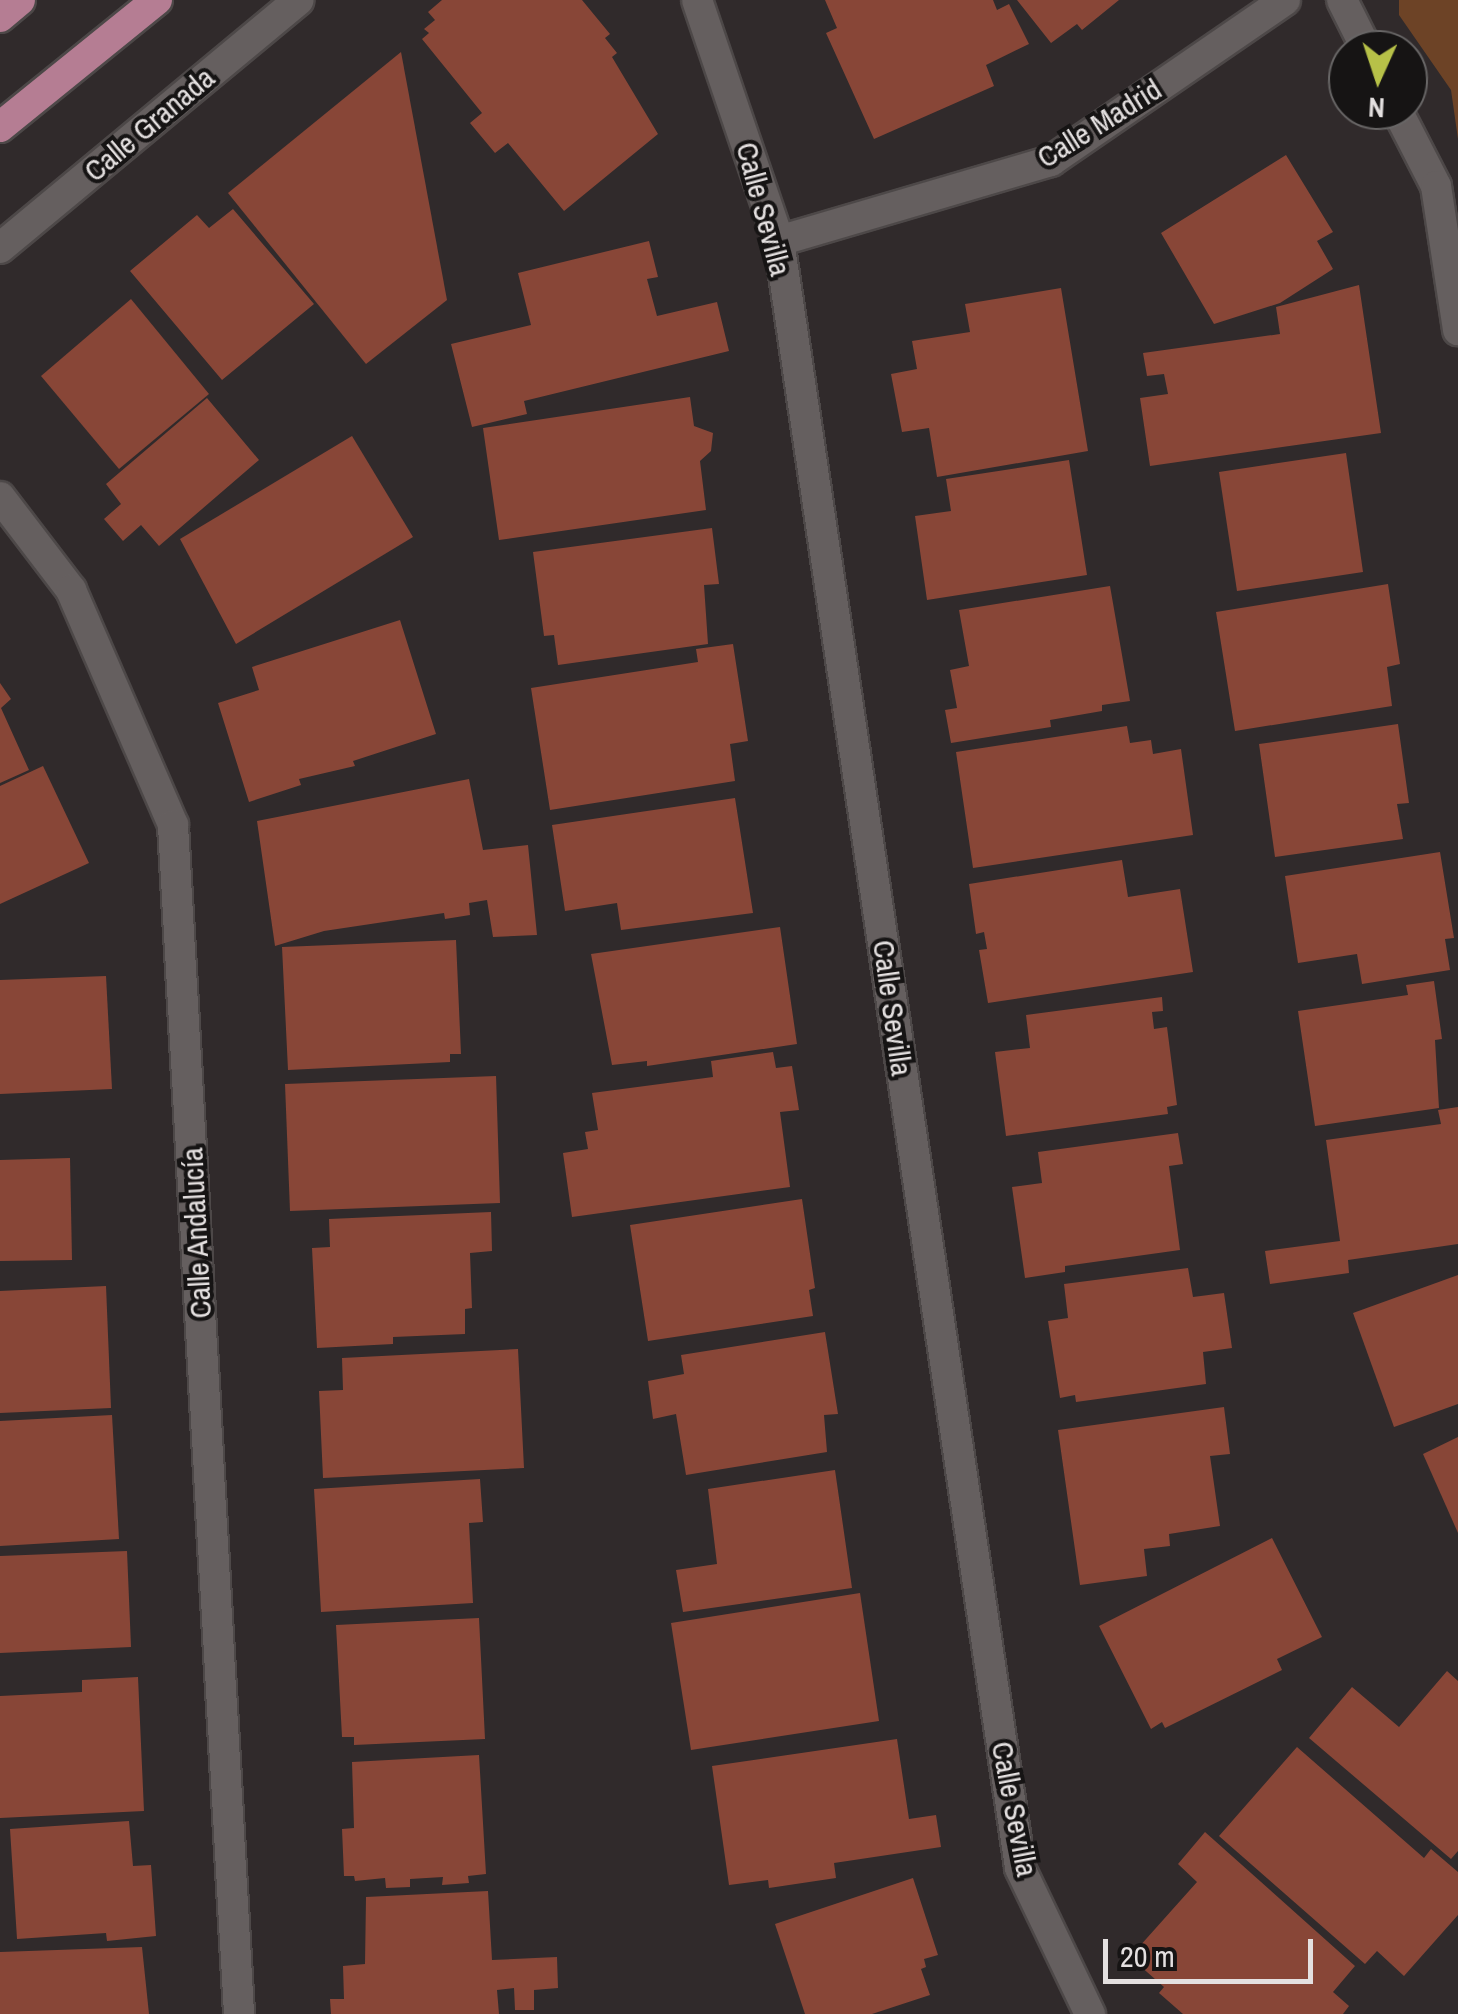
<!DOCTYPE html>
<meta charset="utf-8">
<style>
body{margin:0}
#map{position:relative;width:1458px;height:2014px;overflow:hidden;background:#302a2b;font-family:"Archivo Narrow",sans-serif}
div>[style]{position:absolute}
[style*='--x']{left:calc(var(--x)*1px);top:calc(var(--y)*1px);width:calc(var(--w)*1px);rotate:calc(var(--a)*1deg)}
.green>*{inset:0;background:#6d4326}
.building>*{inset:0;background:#884637}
.roads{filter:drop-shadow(2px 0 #4d4848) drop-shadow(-2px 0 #4d4848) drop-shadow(0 2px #4d4848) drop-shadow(0 -2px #4d4848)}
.minor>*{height:30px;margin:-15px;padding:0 15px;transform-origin:15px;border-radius:15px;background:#655f5f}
.major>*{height:30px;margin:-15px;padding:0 15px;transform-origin:15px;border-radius:15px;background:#b57d93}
span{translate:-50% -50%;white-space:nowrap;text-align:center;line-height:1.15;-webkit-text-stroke:8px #161414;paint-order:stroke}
.street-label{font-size:30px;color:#e4e0e0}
.north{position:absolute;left:1328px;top:30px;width:100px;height:100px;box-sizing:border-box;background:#161414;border:2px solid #686666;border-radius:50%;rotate:183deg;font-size:28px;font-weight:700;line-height:40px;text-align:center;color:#e4e0e0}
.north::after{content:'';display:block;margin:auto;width:35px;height:45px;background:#b7c148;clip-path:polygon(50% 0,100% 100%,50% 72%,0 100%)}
.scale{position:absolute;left:1103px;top:1939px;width:210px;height:45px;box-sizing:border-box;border:5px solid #e4e0e0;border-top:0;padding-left:12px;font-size:30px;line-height:35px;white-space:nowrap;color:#e4e0e0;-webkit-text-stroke:8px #161414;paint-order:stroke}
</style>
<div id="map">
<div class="green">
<div style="clip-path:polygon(1399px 0,1458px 0,1458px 139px,1451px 90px,1399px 15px)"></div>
</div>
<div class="building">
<div style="clip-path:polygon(442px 0,582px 0,610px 34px,605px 38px,617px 53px,612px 57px,658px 134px,564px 211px,508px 143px,495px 153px,470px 123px,482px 113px,422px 39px,429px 33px,424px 29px,435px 20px,428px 12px)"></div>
<div style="clip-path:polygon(825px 0,993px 0,997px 10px,1009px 4px,1029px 44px,986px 65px,994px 86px,874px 139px,826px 33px,837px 28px)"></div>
<div style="clip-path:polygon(1017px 0,1119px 0,1082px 30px,1077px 24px,1051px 43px)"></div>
<div style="clip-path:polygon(401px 52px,447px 300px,366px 364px,228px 193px)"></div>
<div style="clip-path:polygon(1286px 155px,1333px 232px,1317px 241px,1333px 269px,1280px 303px,1214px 324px,1161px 233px)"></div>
<div style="clip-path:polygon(233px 209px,314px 304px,222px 380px,130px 271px,197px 215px,209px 228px)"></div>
<div style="clip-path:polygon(649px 241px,658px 277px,647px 279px,657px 316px,717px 302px,729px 351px,524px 401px,527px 414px,472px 427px,451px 344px,531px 325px,518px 273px)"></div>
<div style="clip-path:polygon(1359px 285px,1381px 433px,1150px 466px,1140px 398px,1168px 394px,1164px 374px,1147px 376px,1143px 353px,1280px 334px,1276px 307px)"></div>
<div style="clip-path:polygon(1061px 288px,1088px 451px,937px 477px,929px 428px,902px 432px,891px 374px,917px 369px,912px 341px,970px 332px,965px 304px)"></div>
<div style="clip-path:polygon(131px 299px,209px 394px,119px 469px,41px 376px)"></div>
<div style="clip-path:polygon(690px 397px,694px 426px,713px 433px,711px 451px,700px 461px,706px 510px,499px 540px,483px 428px)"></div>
<div style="clip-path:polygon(207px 398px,259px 460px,159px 546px,141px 525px,123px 541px,104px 519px,121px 504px,106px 484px)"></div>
<div style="clip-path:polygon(352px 436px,413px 537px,236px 644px,180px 539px)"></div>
<div style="clip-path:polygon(1346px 453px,1363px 572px,1237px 591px,1219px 472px)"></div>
<div style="clip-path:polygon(1069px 460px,1087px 575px,927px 600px,915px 516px,951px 511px,946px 479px)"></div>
<div style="clip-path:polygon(712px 528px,719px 584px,704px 585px,708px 644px,558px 665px,554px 635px,544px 636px,533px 552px)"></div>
<div style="clip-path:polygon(1388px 584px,1400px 664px,1387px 667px,1392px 706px,1235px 731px,1216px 612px)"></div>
<div style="clip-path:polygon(1110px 586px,1130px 701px,1102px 705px,1102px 711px,1050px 720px,1051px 727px,951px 743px,945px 710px,957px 708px,950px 670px,969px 666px,959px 610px)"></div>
<div style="clip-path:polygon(400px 620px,436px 734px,353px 761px,355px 766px,299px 779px,301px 785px,249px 802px,218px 703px,259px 690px,252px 667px)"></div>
<div style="clip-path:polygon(733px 644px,748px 741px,730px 744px,735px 781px,550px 810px,531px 688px,698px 662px,696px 649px)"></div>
<div style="clip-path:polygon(0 683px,11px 699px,1px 708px,29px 770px,0 783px)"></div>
<div style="clip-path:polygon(1398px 724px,1409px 803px,1397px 804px,1403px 839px,1275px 857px,1259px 744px)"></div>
<div style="clip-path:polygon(1127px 726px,1130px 743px,1151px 740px,1153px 754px,1181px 749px,1193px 835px,973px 868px,956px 752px)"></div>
<div style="clip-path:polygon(43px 766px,89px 863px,0 904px,0 786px)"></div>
<div style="clip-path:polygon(469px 779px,483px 850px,528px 845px,537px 935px,493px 937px,487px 900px,469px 903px,470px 915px,445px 919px,444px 913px,324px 931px,275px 946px,257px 821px)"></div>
<div style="clip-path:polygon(735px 798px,753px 913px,621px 930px,617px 903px,565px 911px,552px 825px)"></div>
<div style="clip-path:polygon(1440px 852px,1454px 938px,1445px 939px,1450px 970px,1362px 984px,1357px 954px,1298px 963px,1285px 876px)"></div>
<div style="clip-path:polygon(1122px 860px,1128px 897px,1180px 889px,1193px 972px,988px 1003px,979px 950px,987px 949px,984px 932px,976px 934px,969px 884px)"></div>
<div style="clip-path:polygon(780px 927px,797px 1044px,647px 1066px,647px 1061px,612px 1065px,591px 954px)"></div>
<div style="clip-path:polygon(456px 940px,461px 1054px,450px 1054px,450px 1062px,288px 1070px,282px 947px)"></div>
<div style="clip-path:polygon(106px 976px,112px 1089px,0 1094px,0 980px)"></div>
<div style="clip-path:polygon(1434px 981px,1442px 1039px,1435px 1040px,1439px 1108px,1315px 1126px,1298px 1011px,1408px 995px,1406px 985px)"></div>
<div style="clip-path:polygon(1162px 997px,1163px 1011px,1152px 1012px,1154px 1029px,1167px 1027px,1177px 1105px,1167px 1107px,1168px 1114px,1006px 1136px,995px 1052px,1030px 1048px,1026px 1015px)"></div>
<div style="clip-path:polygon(773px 1052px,776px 1068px,792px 1066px,799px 1110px,780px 1112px,790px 1187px,572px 1217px,563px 1153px,588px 1149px,585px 1132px,598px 1130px,592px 1093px,713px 1077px,711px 1061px)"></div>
<div style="clip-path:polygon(496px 1076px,500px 1203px,290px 1211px,285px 1084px)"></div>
<div style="clip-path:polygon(1458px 1107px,1458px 1244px,1348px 1260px,1349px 1273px,1270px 1284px,1265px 1251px,1340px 1241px,1326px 1140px,1441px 1124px,1438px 1110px)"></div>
<div style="clip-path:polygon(1178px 1133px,1183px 1164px,1169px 1166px,1180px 1250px,1065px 1266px,1065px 1272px,1025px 1278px,1012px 1187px,1042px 1183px,1038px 1152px)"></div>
<div style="clip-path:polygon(70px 1158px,72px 1260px,0 1261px,0 1160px)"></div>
<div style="clip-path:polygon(802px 1199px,815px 1288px,809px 1290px,813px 1316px,648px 1341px,630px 1225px)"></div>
<div style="clip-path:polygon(491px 1212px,492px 1251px,470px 1253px,472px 1308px,465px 1309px,465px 1334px,393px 1337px,393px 1344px,317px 1348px,312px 1248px,330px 1247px,329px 1219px)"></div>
<div style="clip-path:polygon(1188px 1268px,1193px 1297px,1224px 1293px,1232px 1348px,1203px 1352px,1206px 1384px,1076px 1402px,1075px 1395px,1060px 1398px,1048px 1321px,1068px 1318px,1064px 1284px)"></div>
<div style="clip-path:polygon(1458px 1275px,1458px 1404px,1394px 1427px,1353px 1313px)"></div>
<div style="clip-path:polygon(106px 1286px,111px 1408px,0 1413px,0 1291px)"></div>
<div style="clip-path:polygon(825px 1332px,838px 1414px,824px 1415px,827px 1452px,686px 1475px,676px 1414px,653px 1419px,648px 1381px,684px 1374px,681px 1355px)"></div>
<div style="clip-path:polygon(518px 1349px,524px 1468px,323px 1478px,319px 1391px,343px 1390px,342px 1358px)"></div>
<div style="clip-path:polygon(1224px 1407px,1230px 1454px,1210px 1456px,1220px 1526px,1169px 1534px,1170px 1546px,1144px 1549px,1147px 1576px,1080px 1585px,1058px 1430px)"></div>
<div style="clip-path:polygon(112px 1415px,119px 1539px,0 1546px,0 1421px)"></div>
<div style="clip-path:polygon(1458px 1437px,1458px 1533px,1423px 1454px)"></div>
<div style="clip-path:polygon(835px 1470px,852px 1588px,683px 1612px,676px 1570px,717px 1564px,708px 1489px)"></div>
<div style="clip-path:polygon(480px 1479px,483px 1522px,469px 1523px,473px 1603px,321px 1612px,314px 1489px)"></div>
<div style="clip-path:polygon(1272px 1538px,1322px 1637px,1277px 1659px,1282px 1670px,1165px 1728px,1162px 1722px,1151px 1729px,1099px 1626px)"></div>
<div style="clip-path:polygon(127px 1551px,131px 1647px,0 1653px,0 1556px)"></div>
<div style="clip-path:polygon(860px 1593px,879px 1721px,691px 1750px,671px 1623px)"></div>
<div style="clip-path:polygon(479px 1618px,485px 1739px,354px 1745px,354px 1737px,342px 1737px,336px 1625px)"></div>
<div style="clip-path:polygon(1447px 1671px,1458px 1681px,1458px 1851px,1451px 1859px,1309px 1738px,1352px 1687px,1399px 1727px)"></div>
<div style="clip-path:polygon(138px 1677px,144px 1811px,0 1818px,0 1696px,82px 1692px,82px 1680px)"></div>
<div style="clip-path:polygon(897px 1739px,909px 1819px,936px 1815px,941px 1847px,834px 1863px,836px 1878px,769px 1888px,768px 1880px,729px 1885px,712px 1766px)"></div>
<div style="clip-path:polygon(1297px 1747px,1424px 1858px,1431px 1849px,1458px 1872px,1458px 1915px,1404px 1976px,1377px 1951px,1365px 1964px,1219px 1836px)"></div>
<div style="clip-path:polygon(479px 1755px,486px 1874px,468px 1876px,469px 1883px,442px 1885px,443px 1877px,410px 1879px,410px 1887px,386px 1888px,385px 1878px,355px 1881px,354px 1876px,344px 1876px,342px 1829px,354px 1828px,352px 1762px)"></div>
<div style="clip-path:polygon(129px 1821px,133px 1866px,151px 1865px,156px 1936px,107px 1941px,106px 1933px,17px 1939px,10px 1829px)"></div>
<div style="clip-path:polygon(1205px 1832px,1355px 1966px,1333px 1992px,1349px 2006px,1343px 2014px,1183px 2014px,1159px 1993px,1164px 1987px,1130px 1957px,1197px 1882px,1178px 1864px)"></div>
<div style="clip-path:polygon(913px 1878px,938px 1955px,924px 1959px,926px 1967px,921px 1969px,930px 1995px,872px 2014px,805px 2014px,775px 1924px)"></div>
<div style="clip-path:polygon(488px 1891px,492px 1960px,557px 1957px,558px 1988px,534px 1990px,534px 2010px,515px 2010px,514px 1988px,497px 1990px,499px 2014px,331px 2014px,330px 1999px,344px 1999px,343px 1966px,365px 1964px,366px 1897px)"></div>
<div style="clip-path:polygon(142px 1947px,149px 2014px,0 2014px,0 1952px)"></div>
</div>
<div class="roads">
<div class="minor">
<div style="--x:697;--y:0;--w:255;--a:71.2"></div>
<div style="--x:779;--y:241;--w:1645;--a:81.57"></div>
<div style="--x:1020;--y:1868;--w:162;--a:64.4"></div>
<div style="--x:1342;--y:0;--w:56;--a:63.4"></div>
<div style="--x:1397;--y:110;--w:85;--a:62.8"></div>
<div style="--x:1436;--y:186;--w:146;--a:81.3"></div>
<div style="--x:779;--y:241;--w:284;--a:-16.4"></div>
<div style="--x:1051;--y:161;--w:284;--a:-34.5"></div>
<div style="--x:0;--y:248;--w:388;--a:-39.7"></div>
<div style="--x:0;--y:497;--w:117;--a:52.6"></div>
<div style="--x:71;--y:590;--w:256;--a:66.5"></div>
<div style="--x:173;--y:825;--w:1191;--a:86.82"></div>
</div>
<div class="major">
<div style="--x:0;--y:17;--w:26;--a:-40"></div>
<div style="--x:0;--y:127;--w:202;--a:-39"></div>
</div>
</div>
<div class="street-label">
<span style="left:1099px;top:123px;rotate:-32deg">Calle Madrid</span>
<span style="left:149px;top:124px;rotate:-40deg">Calle Granada</span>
<span style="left:764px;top:209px;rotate:75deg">Calle Sevilla</span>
<span style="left:893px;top:1008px;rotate:82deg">Calle Sevilla</span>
<span style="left:196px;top:1233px;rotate:-93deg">Calle Andalucía</span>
<span style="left:1015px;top:1809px;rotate:79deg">Calle Sevilla</span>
</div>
<div class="north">N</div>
<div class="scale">20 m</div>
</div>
